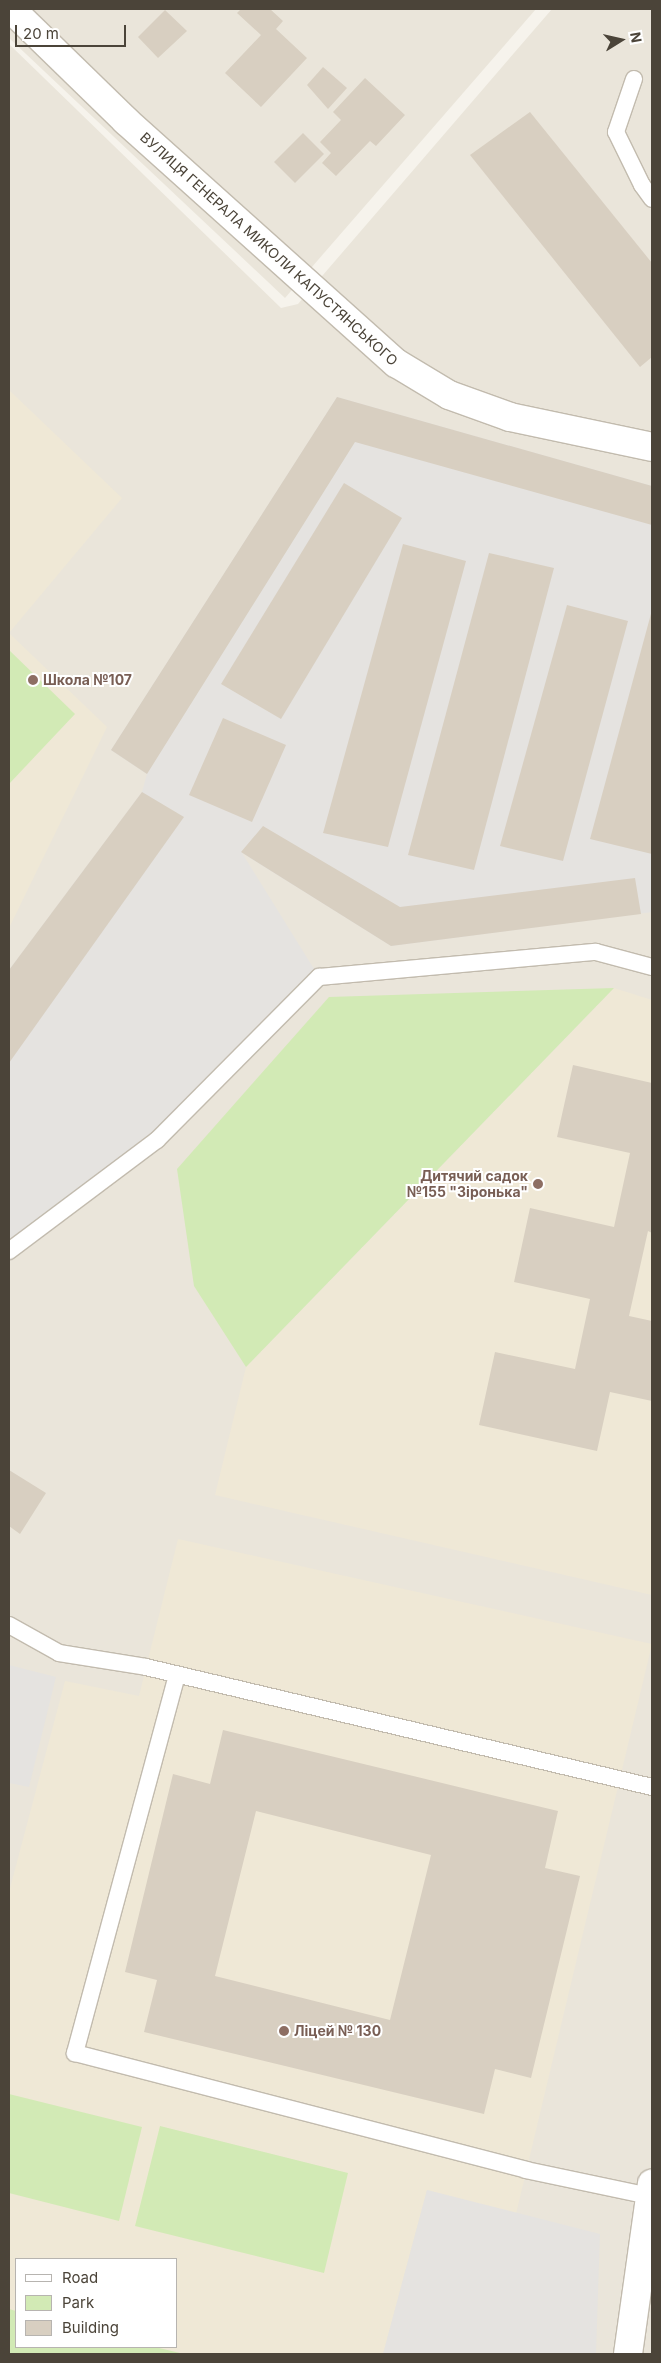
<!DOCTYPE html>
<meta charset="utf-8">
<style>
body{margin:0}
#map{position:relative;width:661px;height:2363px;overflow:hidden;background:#f6f3ec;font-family:Inter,sans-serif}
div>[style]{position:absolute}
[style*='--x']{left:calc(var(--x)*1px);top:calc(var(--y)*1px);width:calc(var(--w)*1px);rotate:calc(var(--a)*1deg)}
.residential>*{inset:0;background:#eae5da}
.education>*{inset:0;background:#efe8d6}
.green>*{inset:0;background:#d2eab5}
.parking>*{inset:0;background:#e5e3e0}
.building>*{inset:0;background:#d8cfc1}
.roads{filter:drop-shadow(1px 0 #c2bbae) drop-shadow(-1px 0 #c2bbae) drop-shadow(0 1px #c2bbae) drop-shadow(0 -1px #c2bbae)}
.lane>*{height:16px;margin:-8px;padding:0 8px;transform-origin:8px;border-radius:8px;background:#fff}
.street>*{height:28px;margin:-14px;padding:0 14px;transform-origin:14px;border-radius:14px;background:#fff}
.dots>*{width:14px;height:14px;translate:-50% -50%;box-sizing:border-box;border:2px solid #fff;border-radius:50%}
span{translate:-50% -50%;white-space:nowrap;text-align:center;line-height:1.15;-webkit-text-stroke:4px #fff;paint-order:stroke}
.street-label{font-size:14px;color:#4b4439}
.education-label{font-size:14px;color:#785e54;font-weight:700}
.left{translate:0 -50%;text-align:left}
.right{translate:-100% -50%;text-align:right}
.frame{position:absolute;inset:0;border:10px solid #4b4439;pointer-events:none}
.legend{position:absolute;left:15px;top:2258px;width:162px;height:90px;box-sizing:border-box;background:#fff;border:1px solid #b7b4b0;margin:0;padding:6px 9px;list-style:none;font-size:15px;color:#4b4439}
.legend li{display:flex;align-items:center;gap:10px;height:25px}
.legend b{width:25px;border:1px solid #b7b4b0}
.north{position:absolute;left:596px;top:15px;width:50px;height:50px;-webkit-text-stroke:4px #fff;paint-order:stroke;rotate:80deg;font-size:14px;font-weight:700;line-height:20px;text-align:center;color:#4b4439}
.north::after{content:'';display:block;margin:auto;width:18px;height:22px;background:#4b4439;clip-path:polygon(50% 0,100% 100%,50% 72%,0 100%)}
.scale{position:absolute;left:15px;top:25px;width:111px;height:22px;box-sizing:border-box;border:2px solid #4b4439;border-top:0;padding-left:6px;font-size:15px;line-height:18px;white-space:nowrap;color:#4b4439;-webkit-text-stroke:4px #fff;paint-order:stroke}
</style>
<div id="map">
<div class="residential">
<div style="clip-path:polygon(9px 9px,536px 9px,285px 298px,9px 38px)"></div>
<div style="clip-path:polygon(evenodd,552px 9px,652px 9px,652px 2354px,9px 2354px,9px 44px,281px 308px,298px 304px,552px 9px,16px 2259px,176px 2259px,176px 2347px,16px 2347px,16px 2259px)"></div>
</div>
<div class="education">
<div style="clip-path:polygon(9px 390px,122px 498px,9px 633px,107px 727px,9px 928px)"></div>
<div style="clip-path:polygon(614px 988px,652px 1000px,652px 1595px,215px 1495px,246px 1367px)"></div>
<div style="clip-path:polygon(evenodd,178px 1539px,652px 1644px,516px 2214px,427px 2190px,383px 2354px,9px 2354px,9px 1892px,65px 1681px,139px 1696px,178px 1539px,16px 2259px,176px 2259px,176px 2347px,16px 2347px,16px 2259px)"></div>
</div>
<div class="green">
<div style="clip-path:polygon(9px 650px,75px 714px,9px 784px)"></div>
<div style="clip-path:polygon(614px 988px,246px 1367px,194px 1286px,177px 1169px,329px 997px)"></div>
<div style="clip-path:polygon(9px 2094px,142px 2127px,119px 2221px,9px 2193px)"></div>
<div style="clip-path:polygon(160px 2126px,348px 2173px,324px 2273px,135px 2226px)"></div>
<div style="clip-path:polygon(9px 2309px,16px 2311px,16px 2347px,155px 2347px,184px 2354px,9px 2354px)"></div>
</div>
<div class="parking">
<div style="clip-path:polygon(337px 397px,652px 486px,652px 912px,391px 946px,242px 853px,319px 977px,157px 1140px,9px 1251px,9px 970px,142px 792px,147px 774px,111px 750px)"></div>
<div style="clip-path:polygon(9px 1665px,56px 1677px,29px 1787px,9px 1783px)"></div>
<div style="clip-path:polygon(427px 2190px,600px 2234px,596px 2354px,383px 2354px)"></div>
</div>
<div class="building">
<div style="clip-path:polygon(241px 9px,270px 9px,283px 21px,276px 29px,307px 58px,261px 107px,225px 73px,261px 35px,237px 13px)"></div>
<div style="clip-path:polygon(165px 10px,187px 31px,158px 58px,138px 37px)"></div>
<div style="clip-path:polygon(323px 67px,347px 88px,328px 109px,307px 85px)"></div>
<div style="clip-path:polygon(365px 78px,405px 115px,376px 146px,370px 141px,336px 176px,322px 163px,331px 153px,320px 142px,341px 120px,333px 112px)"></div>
<div style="clip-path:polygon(530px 112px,652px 263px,652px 357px,640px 367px,470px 155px)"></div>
<div style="clip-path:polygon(303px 133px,324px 154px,295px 183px,274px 162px)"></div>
<div style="clip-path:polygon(337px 397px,652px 486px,652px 525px,355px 442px,147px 774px,111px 750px)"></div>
<div style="clip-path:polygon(344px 483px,402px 518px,281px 719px,221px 684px)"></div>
<div style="clip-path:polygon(403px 544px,466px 561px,388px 847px,323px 833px)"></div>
<div style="clip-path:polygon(489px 553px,554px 568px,474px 870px,408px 855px)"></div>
<div style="clip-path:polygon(567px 605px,628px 621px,563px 861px,500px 846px)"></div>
<div style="clip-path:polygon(652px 610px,652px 854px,590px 839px)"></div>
<div style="clip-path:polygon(223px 718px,286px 745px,252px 822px,189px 795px)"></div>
<div style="clip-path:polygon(142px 792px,184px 817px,9px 1063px,9px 970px)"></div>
<div style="clip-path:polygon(263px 826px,400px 907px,635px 878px,641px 914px,391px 946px,241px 852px)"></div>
<div style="clip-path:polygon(573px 1065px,652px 1083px,652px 1233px,648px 1231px,629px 1316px,652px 1321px,652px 1401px,610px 1392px,597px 1451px,479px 1425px,495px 1352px,575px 1369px,590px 1299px,514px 1282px,530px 1208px,614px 1227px,630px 1153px,557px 1137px)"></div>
<div style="clip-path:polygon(9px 1470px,46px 1493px,20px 1534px,9px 1526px)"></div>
<div style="clip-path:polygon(evenodd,223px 1730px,558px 1811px,545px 1868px,580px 1876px,531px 2078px,495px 2069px,484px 2114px,144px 2032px,157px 1980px,125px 1972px,173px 1774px,210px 1784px,223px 1730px,256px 1811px,431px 1855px,390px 2020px,215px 1976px,256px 1811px)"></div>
</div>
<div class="roads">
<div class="lane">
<div style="--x:634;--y:79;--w:56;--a:108.8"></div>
<div style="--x:616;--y:132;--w:59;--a:63.9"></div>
<div style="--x:642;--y:185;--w:17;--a:54"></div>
<div style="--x:9;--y:1251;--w:185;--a:-36.9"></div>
<div style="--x:157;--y:1140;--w:230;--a:-45.2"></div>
<div style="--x:319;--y:977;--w:278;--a:-5.2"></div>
<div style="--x:596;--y:952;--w:58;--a:15"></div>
<div style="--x:9;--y:1625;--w:57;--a:29.2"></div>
<div style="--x:59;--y:1653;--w:88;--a:9.1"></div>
<div style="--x:146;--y:1667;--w:520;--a:13.34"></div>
<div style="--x:177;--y:1675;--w:392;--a:105.1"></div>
<div style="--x:75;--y:2053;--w:466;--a:14.5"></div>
<div style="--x:526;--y:2170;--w:126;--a:11.9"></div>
</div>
<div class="street">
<div style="--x:11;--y:9;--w:161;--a:44.2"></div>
<div style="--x:126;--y:121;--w:363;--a:41.9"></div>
<div style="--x:396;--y:363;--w:62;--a:31.1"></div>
<div style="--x:449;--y:395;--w:65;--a:19.8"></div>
<div style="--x:510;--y:417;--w:145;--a:11.9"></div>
<div style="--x:628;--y:2354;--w:172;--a:-82"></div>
</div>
</div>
<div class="dots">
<div style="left:33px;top:680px;background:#8d6e63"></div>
<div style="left:538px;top:1184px;background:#8d6e63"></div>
<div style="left:284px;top:2031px;background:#8d6e63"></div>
</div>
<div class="street-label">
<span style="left:269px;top:249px;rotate:42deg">ВУЛИЦЯ ГЕНЕРАЛА МИКОЛИ КАПУСТЯНСЬКОГО</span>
</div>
<div class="education-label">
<span class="left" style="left:43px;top:680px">Школа №107</span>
<span class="right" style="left:528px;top:1184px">Дитячий садок<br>№155 "Зіронька"</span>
<span class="left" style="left:294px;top:2031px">Ліцей № 130</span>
</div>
<div class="frame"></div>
<ul class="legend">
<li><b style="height:6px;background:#fff"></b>Road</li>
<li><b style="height:14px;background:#d2eab5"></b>Park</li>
<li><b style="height:14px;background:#d8cfc1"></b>Building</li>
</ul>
<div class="north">N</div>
<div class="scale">20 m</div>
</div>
